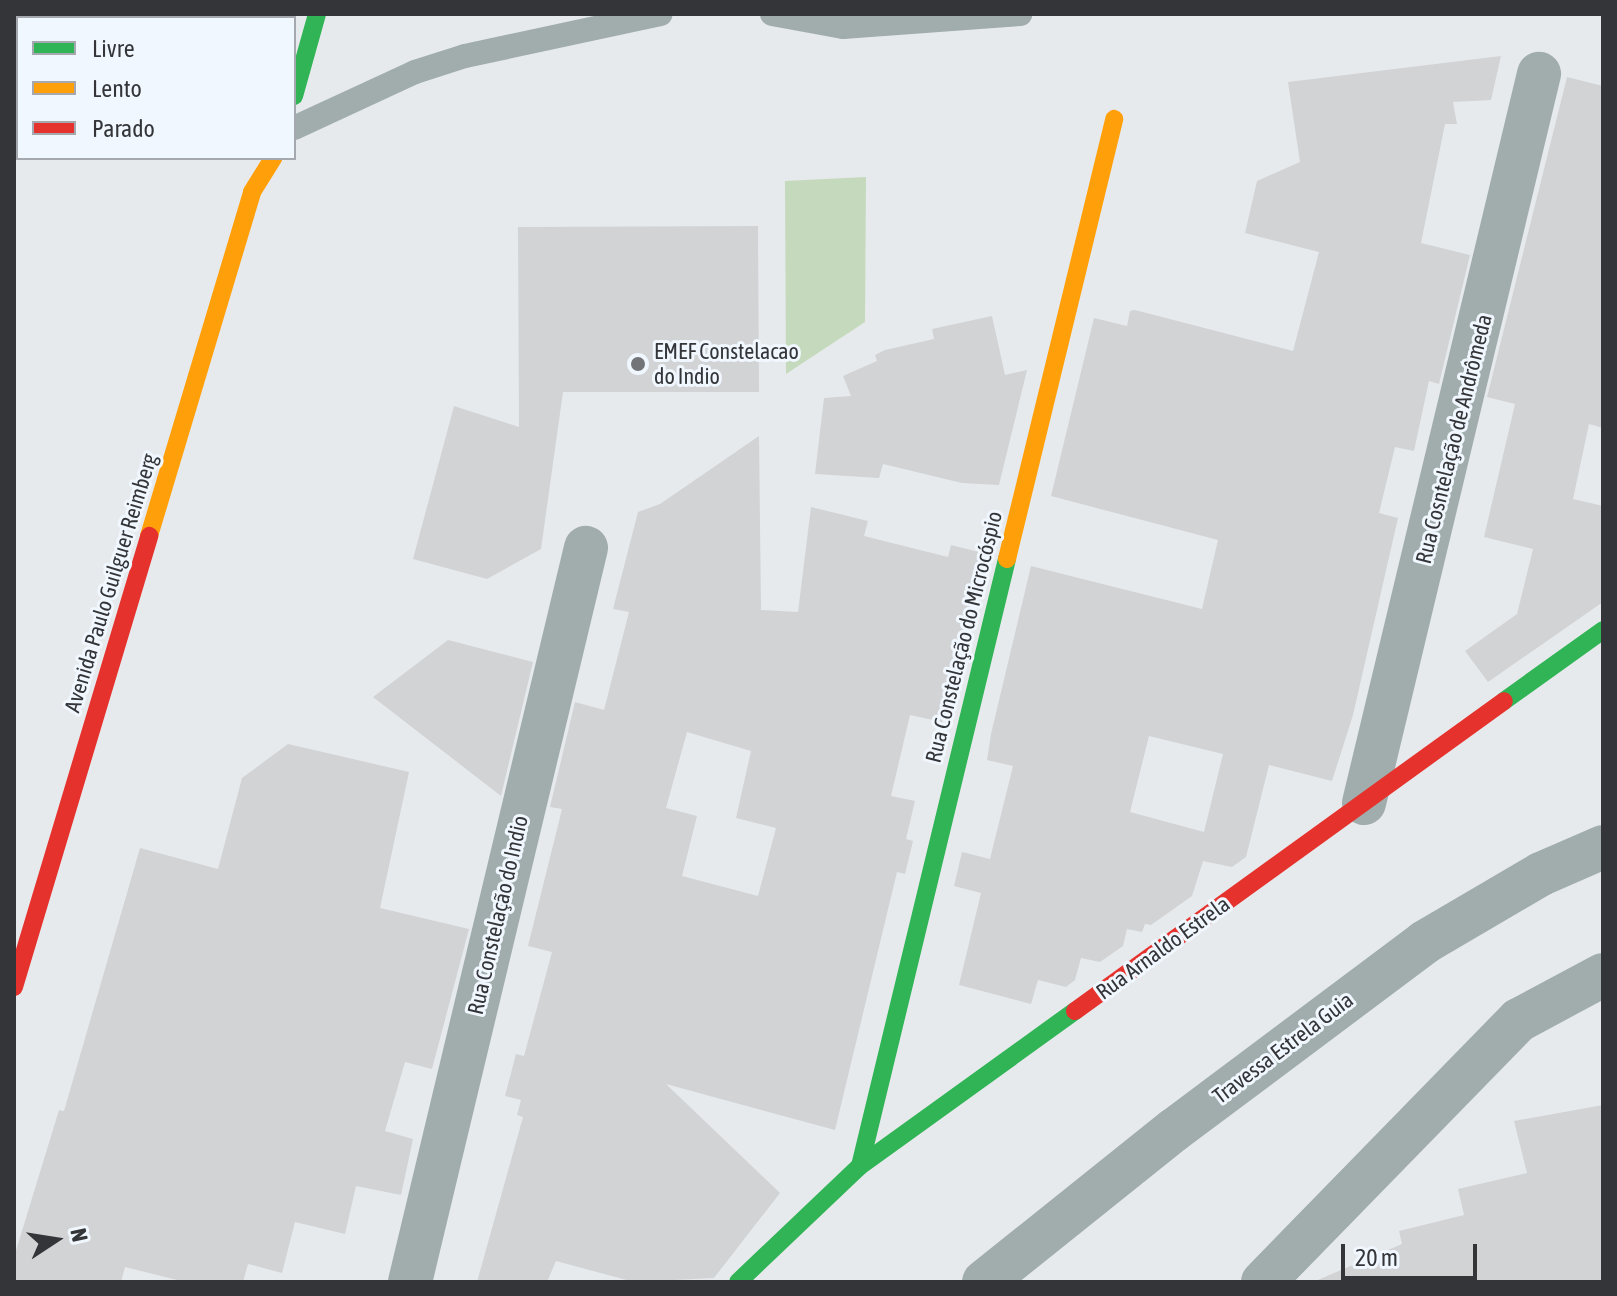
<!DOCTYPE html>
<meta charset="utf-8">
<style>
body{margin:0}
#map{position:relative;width:1617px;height:1296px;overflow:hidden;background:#e7eaed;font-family:"Asap Condensed",sans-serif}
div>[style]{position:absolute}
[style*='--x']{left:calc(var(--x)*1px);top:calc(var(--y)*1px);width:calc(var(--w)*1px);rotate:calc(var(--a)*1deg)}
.green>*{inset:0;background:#c5dabc}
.building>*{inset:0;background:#d1d3d5}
.lane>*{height:24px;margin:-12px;padding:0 12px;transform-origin:12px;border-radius:12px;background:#a0adac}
.street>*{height:44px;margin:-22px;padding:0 22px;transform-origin:22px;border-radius:22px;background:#a0adac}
.fast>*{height:18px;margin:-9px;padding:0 9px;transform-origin:9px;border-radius:9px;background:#30b455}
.slow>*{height:18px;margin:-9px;padding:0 9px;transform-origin:9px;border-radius:9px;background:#ff9f0a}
.jam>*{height:18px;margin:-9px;padding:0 9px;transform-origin:9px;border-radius:9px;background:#e5322d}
.dots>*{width:22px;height:22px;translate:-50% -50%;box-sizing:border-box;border:4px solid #f1f7fe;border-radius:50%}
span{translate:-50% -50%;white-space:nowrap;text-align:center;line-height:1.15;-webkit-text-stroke:6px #f1f7fe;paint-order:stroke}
.poi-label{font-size:22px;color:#333538}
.left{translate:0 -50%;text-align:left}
.street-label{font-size:22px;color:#333538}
.frame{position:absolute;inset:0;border:16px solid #333538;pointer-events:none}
.legend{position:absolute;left:16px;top:16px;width:280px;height:144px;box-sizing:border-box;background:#f1f7fe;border:2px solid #a5a9af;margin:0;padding:10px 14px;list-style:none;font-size:24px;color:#333538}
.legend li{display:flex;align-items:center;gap:16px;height:40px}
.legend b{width:40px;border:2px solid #a5a9af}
.north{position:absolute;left:16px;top:1200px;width:80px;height:80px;-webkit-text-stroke:6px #f1f7fe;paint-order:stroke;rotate:78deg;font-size:22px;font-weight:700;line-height:32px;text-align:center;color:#333538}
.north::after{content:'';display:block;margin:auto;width:28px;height:36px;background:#333538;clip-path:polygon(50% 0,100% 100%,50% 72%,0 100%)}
.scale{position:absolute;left:1341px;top:1244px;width:136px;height:36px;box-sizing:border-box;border:4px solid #333538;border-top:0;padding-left:10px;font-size:24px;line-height:28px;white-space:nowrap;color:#333538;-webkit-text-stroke:6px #f1f7fe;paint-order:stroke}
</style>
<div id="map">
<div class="green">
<div style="clip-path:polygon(866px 177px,865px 322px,786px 374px,785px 181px)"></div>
</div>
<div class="building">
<div style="clip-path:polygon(evenodd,1501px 56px,1491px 100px,1453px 102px,1457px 124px,1445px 124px,1421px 243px,1470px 255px,1439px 384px,1429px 381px,1414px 451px,1395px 447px,1379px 513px,1398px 518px,1353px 715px,1332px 781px,1269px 765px,1246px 857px,1232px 867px,1203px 861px,1192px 896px,1151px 925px,1145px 924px,1142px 932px,1127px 929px,1123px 946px,1100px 962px,1081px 958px,1075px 980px,1066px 987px,1038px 980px,1031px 1004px,959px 985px,981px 893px,954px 886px,962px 852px,990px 859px,1013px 766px,987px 760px,991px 734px,1031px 566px,1202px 609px,1218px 540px,1051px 496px,1094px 318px,1127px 326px,1130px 311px,1135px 310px,1293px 351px,1319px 252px,1245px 233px,1257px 181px,1300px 162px,1288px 82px,1501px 56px,1149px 736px,1223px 754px,1204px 832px,1130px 812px,1149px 736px)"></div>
<div style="clip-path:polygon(1567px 77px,1603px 86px,1603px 428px,1589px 424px,1573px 499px,1603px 506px,1603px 602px,1488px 682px,1465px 651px,1517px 614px,1533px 549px,1484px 537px,1515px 404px,1487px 397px)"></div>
<div style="clip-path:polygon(758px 226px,759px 392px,563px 392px,541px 549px,487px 579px,413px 559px,454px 406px,519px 427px,518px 227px)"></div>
<div style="clip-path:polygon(992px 316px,1005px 375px,1027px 370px,999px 485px,962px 483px,883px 464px,879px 478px,815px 474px,824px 398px,851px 396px,843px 376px,877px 361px,875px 355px,885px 350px,934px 339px,932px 329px)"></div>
<div style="clip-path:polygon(evenodd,759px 436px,761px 610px,798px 612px,811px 507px,868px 521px,864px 536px,948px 557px,951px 545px,983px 553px,942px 722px,910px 715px,891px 796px,915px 801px,906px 839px,913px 841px,905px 874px,897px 872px,835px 1130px,666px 1084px,780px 1193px,714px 1278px,634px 1282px,556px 1261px,547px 1282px,477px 1282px,523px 1117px,517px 1115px,521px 1100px,505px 1096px,516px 1054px,524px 1056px,552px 952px,528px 946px,562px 809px,550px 807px,575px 702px,604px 710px,629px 612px,613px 609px,638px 512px,660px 504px,759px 436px,687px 732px,751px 751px,736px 818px,776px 828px,758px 896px,682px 876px,697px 816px,666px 808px,687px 732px)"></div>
<div style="clip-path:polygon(448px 640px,533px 662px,501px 796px,373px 697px)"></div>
<div style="clip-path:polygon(288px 744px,409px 772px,380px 908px,469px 929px,432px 1069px,405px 1062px,385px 1131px,413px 1139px,401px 1195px,356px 1186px,345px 1234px,295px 1222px,282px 1273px,248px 1264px,243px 1282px,185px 1282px,125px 1267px,121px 1282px,14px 1282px,14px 1257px,59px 1110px,64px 1111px,140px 848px,218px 869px,242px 778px)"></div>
<div style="clip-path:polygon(1603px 1105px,1603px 1282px,1313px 1282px,1402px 1244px,1399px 1231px,1464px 1215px,1458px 1189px,1527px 1173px,1514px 1121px)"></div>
</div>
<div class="lane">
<div style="--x:772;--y:14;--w:72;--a:10.4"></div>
<div style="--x:843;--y:27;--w:178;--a:-4.2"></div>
<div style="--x:294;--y:128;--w:133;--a:-24.8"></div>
<div style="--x:415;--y:72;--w:52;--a:-17.7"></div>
<div style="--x:465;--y:56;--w:200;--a:-12.1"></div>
</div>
<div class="street">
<div style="--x:1364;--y:803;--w:750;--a:-76.5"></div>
<div style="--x:410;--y:1282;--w:755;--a:-76.52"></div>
<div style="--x:984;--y:1282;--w:243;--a:-38.7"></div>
<div style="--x:1174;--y:1130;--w:314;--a:-36.8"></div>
<div style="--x:1425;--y:942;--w:134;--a:-30.4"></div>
<div style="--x:1541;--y:874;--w:68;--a:-23.5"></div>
<div style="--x:1263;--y:1282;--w:366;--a:-45.7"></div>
<div style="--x:1519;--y:1020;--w:95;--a:-28.2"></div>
</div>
<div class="fast">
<div style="--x:231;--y:14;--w:4;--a:63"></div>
<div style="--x:294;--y:96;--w:85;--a:-74.3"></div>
<div style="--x:1504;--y:701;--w:122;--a:-35.6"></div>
<div style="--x:860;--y:1166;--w:625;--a:-76.39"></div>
<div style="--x:738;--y:1282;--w:168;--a:-43.6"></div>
<div style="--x:860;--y:1166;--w:265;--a:-35.8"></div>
</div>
<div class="slow">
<div style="--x:267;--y:18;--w:4;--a:-76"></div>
<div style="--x:149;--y:536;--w:359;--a:-73.3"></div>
<div style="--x:252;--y:192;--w:40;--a:-58"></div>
<div style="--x:1007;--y:559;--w:453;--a:-76.3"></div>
</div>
<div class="jam">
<div style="--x:14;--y:987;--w:471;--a:-73.3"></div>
<div style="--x:1075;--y:1011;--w:529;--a:-35.85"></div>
</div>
<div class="dots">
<div style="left:638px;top:364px;background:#727477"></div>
</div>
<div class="poi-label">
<span class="left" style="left:654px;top:364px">EMEF Constelacao<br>do Indio</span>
</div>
<div class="street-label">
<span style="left:1454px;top:439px;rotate:-76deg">Rua Cosntelação de Andrômeda</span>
<span style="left:111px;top:583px;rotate:-73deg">Avenida Paulo Guilguer Reimberg</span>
<span style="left:964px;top:637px;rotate:-76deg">Rua Constelação do Microcóspio</span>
<span style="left:498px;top:915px;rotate:-77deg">Rua Constelação do Indio</span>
<span style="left:1163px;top:948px;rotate:-36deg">Rua Arnaldo Estrela</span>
<span style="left:1283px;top:1048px;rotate:-37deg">Travessa Estrela Guia</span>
</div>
<div class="frame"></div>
<ul class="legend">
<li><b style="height:10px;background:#30b455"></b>Livre</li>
<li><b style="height:10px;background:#ff9f0a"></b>Lento</li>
<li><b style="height:10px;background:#e5322d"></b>Parado</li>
</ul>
<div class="north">N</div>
<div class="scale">20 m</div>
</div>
